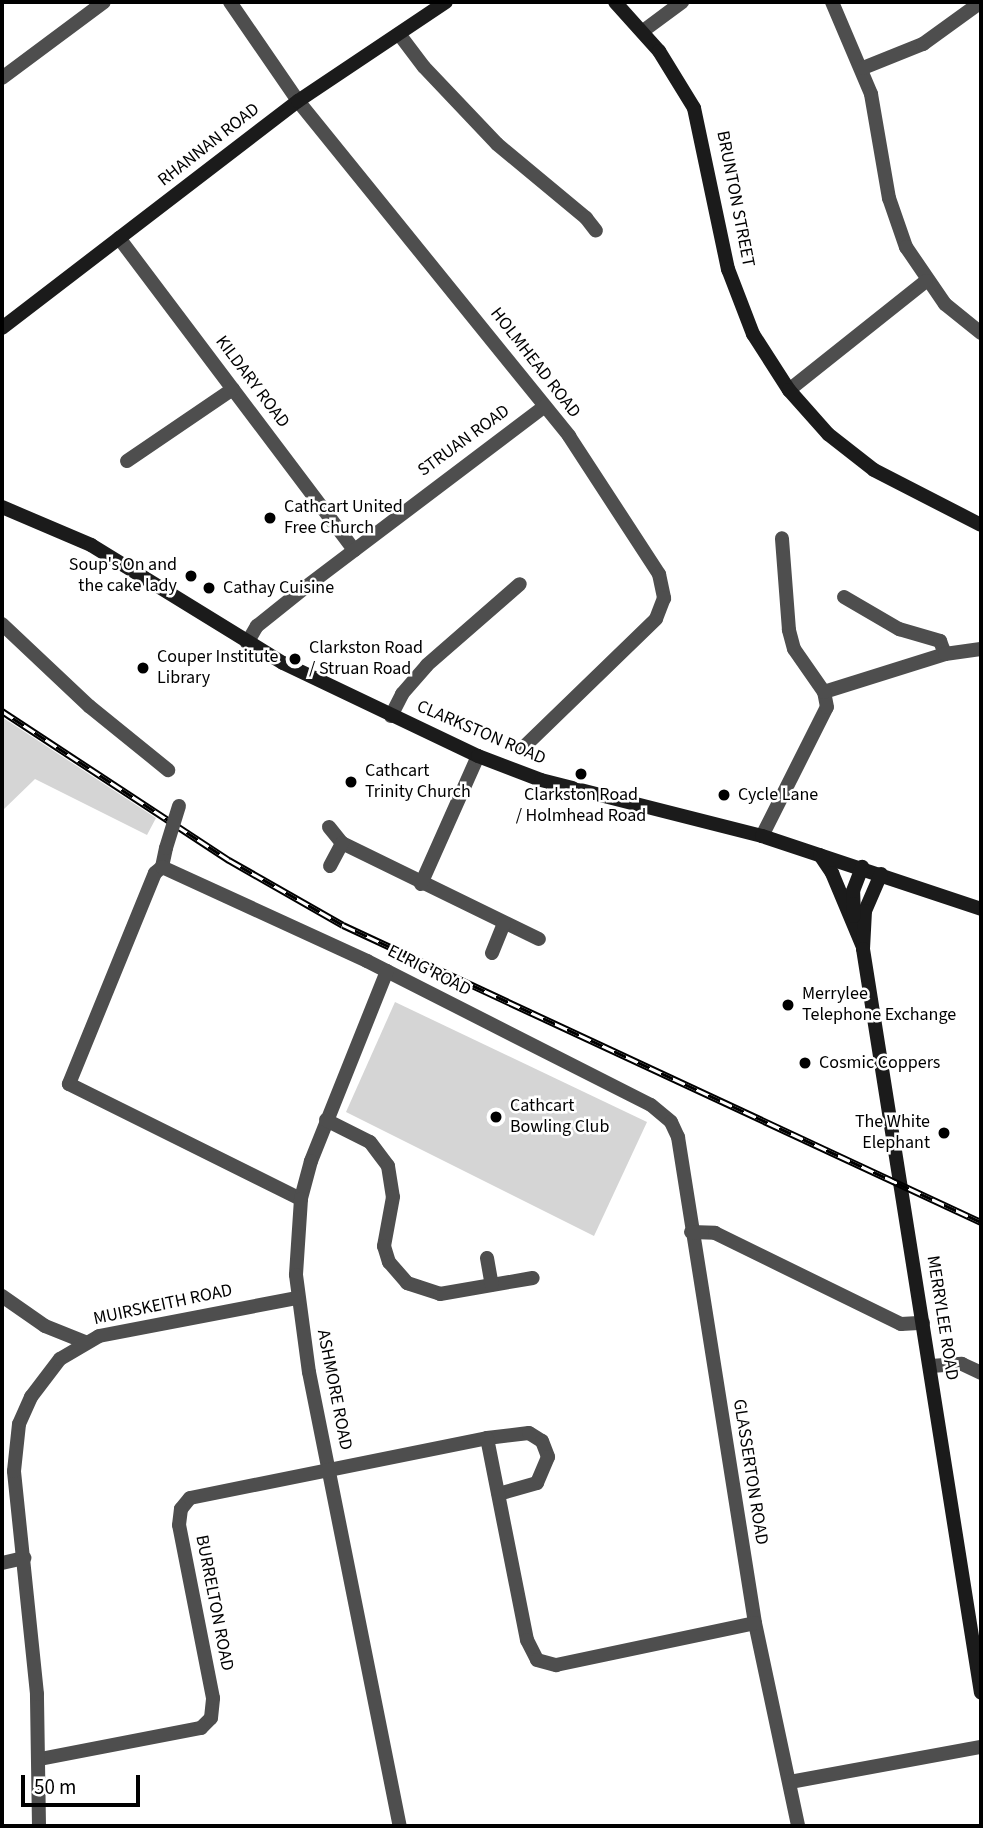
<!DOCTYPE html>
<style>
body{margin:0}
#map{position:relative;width:983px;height:1828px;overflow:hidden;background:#fff;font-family:"Source Sans 3",sans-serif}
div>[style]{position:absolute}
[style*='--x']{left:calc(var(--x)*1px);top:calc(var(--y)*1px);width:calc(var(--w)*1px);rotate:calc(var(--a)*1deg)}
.green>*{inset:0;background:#d5d5d5}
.street>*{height:14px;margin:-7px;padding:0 7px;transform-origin:7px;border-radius:7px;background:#4e4e4e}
.secondary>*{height:14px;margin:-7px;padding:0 7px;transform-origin:7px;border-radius:7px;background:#1b1b1b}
.rail>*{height:7px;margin-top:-3.5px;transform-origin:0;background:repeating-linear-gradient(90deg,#fff 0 13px,#000 0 26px);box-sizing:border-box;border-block:2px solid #000}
.street-bridge>*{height:14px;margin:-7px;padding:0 7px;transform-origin:7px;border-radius:7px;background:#4e4e4e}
.dots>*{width:19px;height:19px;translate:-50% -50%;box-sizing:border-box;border:4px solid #fff;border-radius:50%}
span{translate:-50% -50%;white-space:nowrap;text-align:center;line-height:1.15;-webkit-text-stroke:5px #fff;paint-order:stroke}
.street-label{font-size:18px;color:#000}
.poi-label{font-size:18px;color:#000}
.left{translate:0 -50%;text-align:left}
.right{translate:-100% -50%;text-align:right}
.frame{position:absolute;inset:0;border:4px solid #000;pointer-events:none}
.scale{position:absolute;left:21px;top:1775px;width:119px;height:32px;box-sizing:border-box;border:4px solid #000;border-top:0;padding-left:9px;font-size:21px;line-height:24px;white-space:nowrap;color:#000;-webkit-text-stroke:5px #fff;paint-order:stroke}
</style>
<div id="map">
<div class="green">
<div style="clip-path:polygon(2px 717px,156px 818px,147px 835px,35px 779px,2px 811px)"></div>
<div style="clip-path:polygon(395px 1002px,647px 1122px,594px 1236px,346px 1112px)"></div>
</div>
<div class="street">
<div style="--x:230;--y:2;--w:120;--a:55.5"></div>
<div style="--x:298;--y:101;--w:431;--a:51"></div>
<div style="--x:569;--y:436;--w:165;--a:56.9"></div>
<div style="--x:659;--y:574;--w:25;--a:78"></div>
<div style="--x:664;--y:598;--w:22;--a:111"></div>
<div style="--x:656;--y:619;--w:184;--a:135.9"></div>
<div style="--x:832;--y:2;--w:100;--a:67"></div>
<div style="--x:871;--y:94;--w:106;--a:80.2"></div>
<div style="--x:889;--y:198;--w:52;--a:70.9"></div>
<div style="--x:906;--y:247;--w:69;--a:55.6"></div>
<div style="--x:945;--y:304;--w:46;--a:38.9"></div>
<div style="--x:643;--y:31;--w:49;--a:-36.6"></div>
<div style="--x:399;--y:34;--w:41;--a:52.9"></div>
<div style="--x:424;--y:67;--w:106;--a:46.5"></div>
<div style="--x:497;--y:144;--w:116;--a:39.7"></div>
<div style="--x:586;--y:218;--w:16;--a:52"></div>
<div style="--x:863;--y:68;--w:65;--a:-21.8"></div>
<div style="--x:923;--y:44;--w:72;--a:-35.9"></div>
<div style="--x:2;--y:78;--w:127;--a:-36.7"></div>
<div style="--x:119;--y:238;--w:391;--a:53"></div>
<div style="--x:789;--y:390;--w:175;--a:-38.5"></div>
<div style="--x:127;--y:461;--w:128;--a:-34.2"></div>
<div style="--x:844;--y:597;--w:64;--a:30.2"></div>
<div style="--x:899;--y:629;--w:43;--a:16.3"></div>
<div style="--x:940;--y:641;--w:14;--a:69"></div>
<div style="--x:2;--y:624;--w:120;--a:43.3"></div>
<div style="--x:89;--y:706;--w:102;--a:39"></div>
<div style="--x:247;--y:643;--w:20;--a:-60"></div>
<div style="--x:257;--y:626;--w:64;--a:-38.7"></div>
<div style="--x:307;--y:586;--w:298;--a:-37.1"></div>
<div style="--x:824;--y:692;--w:127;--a:-17.4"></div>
<div style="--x:945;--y:654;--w:36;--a:-8"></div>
<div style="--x:391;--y:716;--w:25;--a:-63"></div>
<div style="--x:402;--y:694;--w:38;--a:-49"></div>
<div style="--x:427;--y:665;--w:123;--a:-41.1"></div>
<div style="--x:329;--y:827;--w:21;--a:51"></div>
<div style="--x:342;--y:843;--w:219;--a:26"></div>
<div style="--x:762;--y:836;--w:144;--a:-63.3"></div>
<div style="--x:827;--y:707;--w:15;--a:-101"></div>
<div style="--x:824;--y:692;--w:52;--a:-124.9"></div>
<div style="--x:794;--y:649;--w:20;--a:-105"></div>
<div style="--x:789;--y:630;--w:92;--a:-94.4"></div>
<div style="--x:166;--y:848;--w:19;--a:102"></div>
<div style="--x:162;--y:867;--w:9;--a:139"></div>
<div style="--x:155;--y:873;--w:228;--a:112.2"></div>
<div style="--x:69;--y:1084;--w:259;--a:26.4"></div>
<div style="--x:330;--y:866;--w:26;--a:-62"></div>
<div style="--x:162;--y:867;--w:226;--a:24.6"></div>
<div style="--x:367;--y:961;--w:318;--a:26.9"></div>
<div style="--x:651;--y:1105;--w:26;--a:40"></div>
<div style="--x:671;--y:1122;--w:17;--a:65"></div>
<div style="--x:678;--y:1137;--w:492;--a:81"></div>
<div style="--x:755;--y:1623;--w:208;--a:78"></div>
<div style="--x:421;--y:884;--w:140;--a:-66"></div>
<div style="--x:492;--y:953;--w:32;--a:-68"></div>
<div style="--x:387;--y:971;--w:205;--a:111.8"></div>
<div style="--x:311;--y:1161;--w:39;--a:105"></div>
<div style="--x:301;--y:1199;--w:76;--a:93.8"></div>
<div style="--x:296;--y:1275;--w:98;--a:82.4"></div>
<div style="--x:309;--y:1372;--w:463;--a:78.7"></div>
<div style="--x:326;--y:1120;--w:49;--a:26.6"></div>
<div style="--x:370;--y:1142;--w:30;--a:53"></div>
<div style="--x:388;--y:1166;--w:31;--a:81"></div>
<div style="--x:393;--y:1197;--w:50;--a:100.4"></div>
<div style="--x:384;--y:1246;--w:17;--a:73"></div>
<div style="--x:389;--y:1262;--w:28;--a:49"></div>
<div style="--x:407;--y:1283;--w:35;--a:18"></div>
<div style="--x:440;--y:1294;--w:94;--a:-9.8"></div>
<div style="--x:691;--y:1232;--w:24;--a:2"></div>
<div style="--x:715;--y:1233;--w:207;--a:26.1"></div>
<div style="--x:901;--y:1324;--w:22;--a:-3"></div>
<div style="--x:487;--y:1258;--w:27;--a:80"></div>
<div style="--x:2;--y:1296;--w:52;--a:34.9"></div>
<div style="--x:45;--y:1326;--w:43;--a:21.8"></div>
<div style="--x:931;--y:1366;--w:31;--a:-4"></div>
<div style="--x:962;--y:1364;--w:21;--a:25"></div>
<div style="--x:487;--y:1438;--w:42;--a:-6.8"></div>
<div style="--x:529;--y:1433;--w:15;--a:32"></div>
<div style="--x:542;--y:1441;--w:17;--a:69"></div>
<div style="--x:548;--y:1457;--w:28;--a:113"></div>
<div style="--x:537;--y:1483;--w:40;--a:164"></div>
<div style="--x:2;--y:1563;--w:23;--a:-13"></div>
<div style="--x:40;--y:1759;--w:164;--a:-10.9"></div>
<div style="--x:201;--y:1728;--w:14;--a:-45"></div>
<div style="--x:211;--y:1718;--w:20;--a:-84"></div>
<div style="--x:213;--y:1698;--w:176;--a:-101.1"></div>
<div style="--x:179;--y:1525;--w:16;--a:-83"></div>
<div style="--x:181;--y:1509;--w:14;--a:-51"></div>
<div style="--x:190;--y:1498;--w:303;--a:-11.4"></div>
<div style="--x:487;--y:1438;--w:206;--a:78.8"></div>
<div style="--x:527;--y:1640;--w:22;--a:63"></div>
<div style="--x:537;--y:1660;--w:20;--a:15"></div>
<div style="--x:556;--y:1665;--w:203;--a:-11.9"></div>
<div style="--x:790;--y:1782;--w:194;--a:-10.4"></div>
<div style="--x:39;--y:1826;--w:132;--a:-90.9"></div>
<div style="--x:37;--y:1694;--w:224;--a:-95.9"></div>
<div style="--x:14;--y:1471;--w:47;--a:-83.9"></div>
<div style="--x:19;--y:1424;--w:30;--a:-66"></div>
<div style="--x:31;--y:1397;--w:48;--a:-52.7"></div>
<div style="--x:60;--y:1359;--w:45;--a:-30.5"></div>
<div style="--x:99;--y:1336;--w:202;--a:-10.9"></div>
</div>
<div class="secondary">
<div style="--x:615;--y:2;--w:66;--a:48.1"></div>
<div style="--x:659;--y:51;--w:67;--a:58.4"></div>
<div style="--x:694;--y:108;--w:165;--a:78.1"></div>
<div style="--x:728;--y:269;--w:70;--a:69"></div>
<div style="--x:753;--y:334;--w:67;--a:57.3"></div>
<div style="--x:789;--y:390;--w:59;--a:48.4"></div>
<div style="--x:828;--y:434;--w:58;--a:38"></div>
<div style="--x:874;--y:470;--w:120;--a:27.2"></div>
<div style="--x:2;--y:328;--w:373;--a:-37.5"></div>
<div style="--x:298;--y:101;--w:178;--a:-33.8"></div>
<div style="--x:2;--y:507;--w:97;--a:23.1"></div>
<div style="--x:91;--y:545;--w:225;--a:31.6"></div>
<div style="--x:283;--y:663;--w:216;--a:25.5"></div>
<div style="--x:478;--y:756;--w:67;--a:20.9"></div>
<div style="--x:541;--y:780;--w:228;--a:14.2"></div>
<div style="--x:762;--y:836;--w:231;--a:18.4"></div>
<div style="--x:820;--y:855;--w:22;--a:56"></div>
<div style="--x:832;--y:873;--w:80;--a:67.3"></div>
<div style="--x:881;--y:874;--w:40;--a:113.4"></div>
<div style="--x:865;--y:911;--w:38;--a:93"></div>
<div style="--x:863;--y:949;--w:753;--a:80.99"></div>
<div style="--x:854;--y:916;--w:25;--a:-92"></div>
<div style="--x:853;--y:891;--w:26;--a:-69"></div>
</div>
<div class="rail">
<div style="--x:2;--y:711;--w:272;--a:33.3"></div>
<div style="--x:229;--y:860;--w:131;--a:29.7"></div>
<div style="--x:343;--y:925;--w:704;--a:24.96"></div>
</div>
<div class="street-bridge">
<div style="--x:166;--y:848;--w:44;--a:-72.8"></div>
</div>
<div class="dots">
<div style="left:270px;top:518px;background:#000"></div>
<div style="left:191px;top:576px;background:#000"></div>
<div style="left:209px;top:588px;background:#000"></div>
<div style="left:295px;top:659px;background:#000"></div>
<div style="left:143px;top:668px;background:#000"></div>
<div style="left:581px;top:774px;background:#000"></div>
<div style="left:351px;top:782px;background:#000"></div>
<div style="left:724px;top:795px;background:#000"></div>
<div style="left:788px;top:1005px;background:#000"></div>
<div style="left:805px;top:1063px;background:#000"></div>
<div style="left:496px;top:1117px;background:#000"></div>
<div style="left:944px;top:1133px;background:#000"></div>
</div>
<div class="street-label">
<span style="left:209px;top:145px;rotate:-38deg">RHANNAN ROAD</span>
<span style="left:735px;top:199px;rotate:79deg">BRUNTON STREET</span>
<span style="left:535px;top:363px;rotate:52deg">HOLMHEAD ROAD</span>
<span style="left:252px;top:382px;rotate:53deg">KILDARY ROAD</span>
<span style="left:464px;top:441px;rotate:-36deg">STRUAN ROAD</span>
<span style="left:481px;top:733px;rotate:23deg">CLARKSTON ROAD</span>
<span style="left:429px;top:971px;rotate:27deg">ELRIG ROAD</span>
<span style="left:163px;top:1305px;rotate:-12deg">MUIRSKEITH ROAD</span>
<span style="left:942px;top:1318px;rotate:81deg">MERRYLEE ROAD</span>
<span style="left:334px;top:1390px;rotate:79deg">ASHMORE ROAD</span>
<span style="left:750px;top:1472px;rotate:81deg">GLASSERTON ROAD</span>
<span style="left:214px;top:1603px;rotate:79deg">BURRELTON ROAD</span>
</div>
<div class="poi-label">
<span class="left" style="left:284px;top:518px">Cathcart United<br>Free Church</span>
<span class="right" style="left:177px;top:576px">Soup's On and<br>the cake lady</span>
<span class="left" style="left:223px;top:588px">Cathay Cuisine</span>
<span class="left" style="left:309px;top:659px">Clarkston Road<br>/ Struan Road</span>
<span class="left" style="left:157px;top:668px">Couper Institute<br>Library</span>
<span class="left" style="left:365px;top:782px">Cathcart<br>Trinity Church</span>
<span class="left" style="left:738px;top:795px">Cycle Lane</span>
<span style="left:581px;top:806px">Clarkston Road<br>/ Holmhead Road</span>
<span class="left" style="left:802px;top:1005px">Merrylee<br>Telephone Exchange</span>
<span class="left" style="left:819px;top:1063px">Cosmic Coppers</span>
<span class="left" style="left:510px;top:1117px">Cathcart<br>Bowling Club</span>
<span class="right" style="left:930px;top:1133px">The White<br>Elephant</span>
</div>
<div class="frame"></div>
<div class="scale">50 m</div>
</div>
